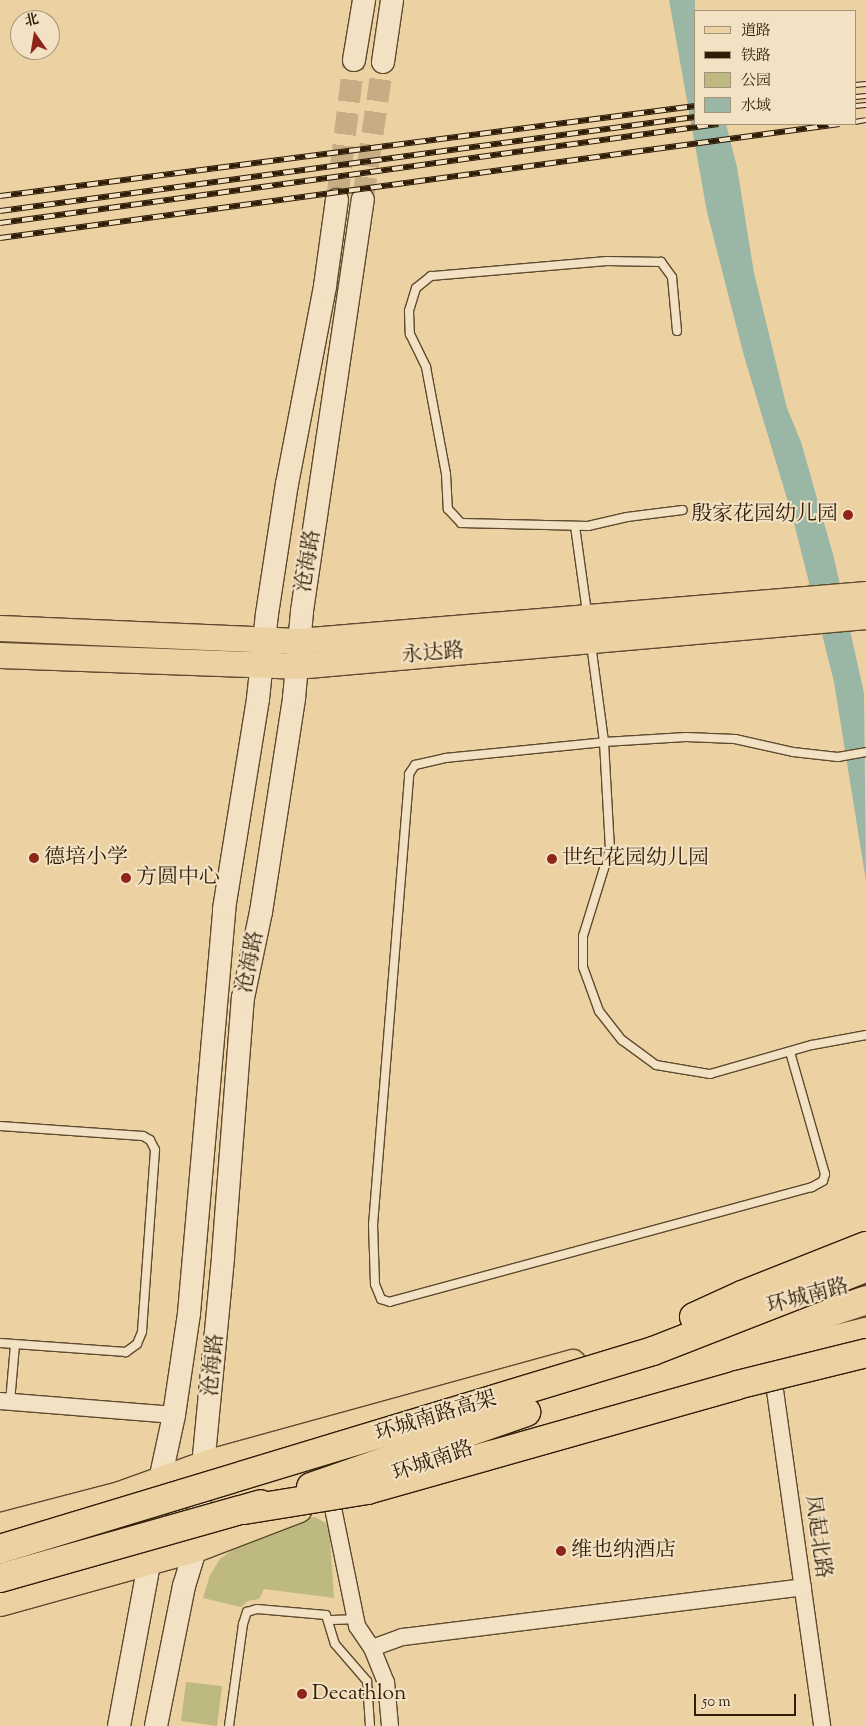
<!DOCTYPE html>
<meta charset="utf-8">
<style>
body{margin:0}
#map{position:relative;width:866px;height:1726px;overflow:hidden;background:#ecd1a3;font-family:"Sorts Mill Goudy","Noto Serif SC",serif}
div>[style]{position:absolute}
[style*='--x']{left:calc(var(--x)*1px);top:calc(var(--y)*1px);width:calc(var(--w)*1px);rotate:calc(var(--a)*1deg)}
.green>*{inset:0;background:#beb980}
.water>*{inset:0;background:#99b7a4}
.secondary-tunnel>*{height:22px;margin-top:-11px;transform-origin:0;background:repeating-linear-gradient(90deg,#c6ad84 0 22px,transparent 0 33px)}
.roads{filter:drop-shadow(1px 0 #5e4a2e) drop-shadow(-1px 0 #5e4a2e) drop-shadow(0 1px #5e4a2e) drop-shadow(0 -1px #5e4a2e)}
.lane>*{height:8px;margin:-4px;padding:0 4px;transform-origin:4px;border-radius:4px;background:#f3e1c3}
.street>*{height:16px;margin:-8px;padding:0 8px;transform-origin:8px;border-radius:8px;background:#f3e1c3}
.secondary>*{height:22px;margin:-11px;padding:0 11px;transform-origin:11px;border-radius:11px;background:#f3e1c3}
.primary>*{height:25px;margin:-12.5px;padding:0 12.5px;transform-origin:12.5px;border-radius:12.5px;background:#ecd1a3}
.highway>*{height:28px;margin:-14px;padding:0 14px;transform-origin:14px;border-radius:14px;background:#ecd1a3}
.rail>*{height:5.5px;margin-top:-2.75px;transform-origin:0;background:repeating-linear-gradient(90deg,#f3e1c3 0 11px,#2f1d07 0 22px);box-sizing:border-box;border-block:1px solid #2f1d07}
.bridges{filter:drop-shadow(1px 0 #2f1d07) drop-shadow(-1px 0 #2f1d07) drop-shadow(0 1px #2f1d07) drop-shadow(0 -1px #2f1d07)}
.highway-bridge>*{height:28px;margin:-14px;padding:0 14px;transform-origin:14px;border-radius:14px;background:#ecd1a3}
.dots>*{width:14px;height:14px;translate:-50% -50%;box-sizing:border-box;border:2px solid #f3e1c3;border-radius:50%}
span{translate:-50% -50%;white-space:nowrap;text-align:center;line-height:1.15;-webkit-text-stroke:4px #f3e1c3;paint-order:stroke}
.poi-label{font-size:21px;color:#2f1d07}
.right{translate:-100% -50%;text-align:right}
.left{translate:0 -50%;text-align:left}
.street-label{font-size:21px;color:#2f1d07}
.legend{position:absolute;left:694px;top:10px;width:162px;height:115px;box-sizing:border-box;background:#f3e1c3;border:1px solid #a59378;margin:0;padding:6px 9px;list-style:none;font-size:15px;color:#2f1d07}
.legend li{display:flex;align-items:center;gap:10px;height:25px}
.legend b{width:25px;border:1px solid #a59378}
.north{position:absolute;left:10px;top:10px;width:50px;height:50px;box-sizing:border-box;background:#f3e1c3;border:1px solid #a59378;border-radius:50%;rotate:347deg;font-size:14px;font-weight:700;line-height:20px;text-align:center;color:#2f1d07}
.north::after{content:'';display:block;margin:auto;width:18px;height:22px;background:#8f2418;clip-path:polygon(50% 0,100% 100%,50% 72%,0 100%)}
.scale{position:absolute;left:694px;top:1694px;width:102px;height:22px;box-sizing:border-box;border:2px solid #2f1d07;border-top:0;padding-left:6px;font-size:15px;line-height:18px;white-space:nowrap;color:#2f1d07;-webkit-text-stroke:4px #f3e1c3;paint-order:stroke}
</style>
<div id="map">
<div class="green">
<div style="clip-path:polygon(315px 1517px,329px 1525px,334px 1598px,264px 1589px,259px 1599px,248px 1601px,241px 1607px,203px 1598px,210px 1575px,220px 1559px,252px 1535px,299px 1519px)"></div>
<div style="clip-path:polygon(186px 1682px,222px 1686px,217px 1726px,181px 1721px)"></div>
</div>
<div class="water">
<div style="clip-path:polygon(669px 0,695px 0,695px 124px,726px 124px,737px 167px,754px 273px,787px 408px,801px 442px,834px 558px,864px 693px,866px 881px,834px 682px,792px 515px,744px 356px,707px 212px)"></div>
</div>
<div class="secondary-tunnel">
<div style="--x:363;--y:199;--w:138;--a:-81.7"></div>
<div style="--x:337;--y:200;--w:141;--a:-83.1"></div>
</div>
<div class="roads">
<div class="lane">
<div style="--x:677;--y:331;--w:54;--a:-95.3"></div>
<div style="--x:672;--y:277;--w:19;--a:-126"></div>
<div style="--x:661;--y:262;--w:54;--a:-178.9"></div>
<div style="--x:607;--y:261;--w:177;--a:175.1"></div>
<div style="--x:431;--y:276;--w:19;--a:141"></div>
<div style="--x:416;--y:288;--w:24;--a:107"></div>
<div style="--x:409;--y:311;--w:23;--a:88"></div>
<div style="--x:410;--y:334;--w:37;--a:64"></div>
<div style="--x:426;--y:367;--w:109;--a:79.4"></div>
<div style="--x:446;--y:474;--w:35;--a:87"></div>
<div style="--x:448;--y:509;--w:19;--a:47"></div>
<div style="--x:461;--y:523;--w:127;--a:1.4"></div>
<div style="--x:588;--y:526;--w:40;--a:-13"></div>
<div style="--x:627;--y:517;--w:56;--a:-7.1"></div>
<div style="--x:575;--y:526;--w:88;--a:82.1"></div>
<div style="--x:591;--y:644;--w:99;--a:82.4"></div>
<div style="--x:604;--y:742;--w:107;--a:86.8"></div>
<div style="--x:610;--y:849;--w:91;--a:107.2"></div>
<div style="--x:583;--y:936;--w:31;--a:90"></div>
<div style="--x:583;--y:967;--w:47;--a:70"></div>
<div style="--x:599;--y:1011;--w:37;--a:52"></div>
<div style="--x:622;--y:1040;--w:42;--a:36.3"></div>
<div style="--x:656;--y:1065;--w:55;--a:9.5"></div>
<div style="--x:710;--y:1074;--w:106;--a:-15.9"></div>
<div style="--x:812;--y:1045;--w:55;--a:-10.5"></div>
<div style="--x:790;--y:1052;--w:127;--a:74"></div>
<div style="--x:825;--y:1174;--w:7;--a:106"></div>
<div style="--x:823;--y:1181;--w:13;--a:151"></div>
<div style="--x:812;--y:1187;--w:437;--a:164.8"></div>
<div style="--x:390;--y:1302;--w:9;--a:-162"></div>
<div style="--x:381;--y:1299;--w:16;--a:-112"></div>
<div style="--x:375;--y:1284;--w:59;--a:-91.9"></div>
<div style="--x:373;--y:1225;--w:452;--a:-85.4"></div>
<div style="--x:409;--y:774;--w:11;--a:-56"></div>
<div style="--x:415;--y:765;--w:31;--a:-13"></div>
<div style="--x:445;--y:758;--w:160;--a:-5.7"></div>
<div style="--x:604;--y:742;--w:82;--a:-3.5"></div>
<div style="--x:686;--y:737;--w:49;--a:2.3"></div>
<div style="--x:735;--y:739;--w:59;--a:12.6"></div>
<div style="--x:793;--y:752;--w:45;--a:6.3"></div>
<div style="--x:838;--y:757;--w:28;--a:-10"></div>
<div style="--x:0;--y:1126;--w:143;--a:4"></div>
<div style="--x:143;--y:1136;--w:8;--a:30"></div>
<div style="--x:150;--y:1140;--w:11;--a:63"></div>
<div style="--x:155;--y:1150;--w:182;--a:94.1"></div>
<div style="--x:142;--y:1332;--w:13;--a:113"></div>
<div style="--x:137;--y:1344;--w:14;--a:144"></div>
<div style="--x:126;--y:1352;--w:126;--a:-175.9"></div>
<div style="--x:10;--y:1402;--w:57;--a:-85"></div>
<div style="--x:329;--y:1620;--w:27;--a:-2"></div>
<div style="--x:229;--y:1726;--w:103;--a:-82.2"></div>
<div style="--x:243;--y:1624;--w:13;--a:-72"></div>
<div style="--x:247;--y:1612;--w:10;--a:-17"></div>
<div style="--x:257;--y:1609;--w:69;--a:5"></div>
<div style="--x:326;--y:1615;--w:30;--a:73"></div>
<div style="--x:335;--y:1644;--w:49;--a:49.1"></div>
<div style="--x:367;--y:1681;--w:45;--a:86.2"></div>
</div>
<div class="street">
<div style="--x:772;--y:1369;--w:360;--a:82"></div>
<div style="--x:0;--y:1401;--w:175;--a:4.6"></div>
<div style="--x:331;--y:1498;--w:131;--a:78.5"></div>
<div style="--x:357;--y:1626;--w:27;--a:56"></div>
<div style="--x:372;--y:1648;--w:37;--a:68"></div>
<div style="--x:386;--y:1682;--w:44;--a:84.8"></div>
<div style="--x:372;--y:1648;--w:33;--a:-20"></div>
<div style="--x:403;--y:1637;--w:403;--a:-7.1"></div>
</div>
<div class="secondary">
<div style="--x:354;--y:60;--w:61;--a:-80.5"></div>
<div style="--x:383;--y:62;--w:63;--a:-81.7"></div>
<div style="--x:119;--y:1726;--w:165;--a:-79.5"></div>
<div style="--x:149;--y:1564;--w:85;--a:-82.5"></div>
<div style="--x:160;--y:1480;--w:66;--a:-77.8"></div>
<div style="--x:174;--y:1415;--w:103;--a:-81.6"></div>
<div style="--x:189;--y:1313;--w:406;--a:-85"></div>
<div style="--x:224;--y:909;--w:213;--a:-80.8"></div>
<div style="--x:258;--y:699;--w:85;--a:-84"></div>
<div style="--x:267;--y:614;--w:132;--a:-81.3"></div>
<div style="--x:287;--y:484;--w:202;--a:-79.1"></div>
<div style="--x:325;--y:286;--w:87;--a:-82.1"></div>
<div style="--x:156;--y:1726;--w:143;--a:-78.7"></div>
<div style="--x:184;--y:1586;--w:39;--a:-73"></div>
<div style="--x:195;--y:1549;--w:294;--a:-84.5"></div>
<div style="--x:223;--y:1256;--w:259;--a:-85.6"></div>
<div style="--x:243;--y:998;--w:88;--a:-78.2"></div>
<div style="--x:261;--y:912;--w:217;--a:-81.2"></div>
<div style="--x:294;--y:698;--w:87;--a:-84.7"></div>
<div style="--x:302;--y:611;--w:416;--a:-81.6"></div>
</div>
<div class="primary">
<div style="--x:0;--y:628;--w:298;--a:2.5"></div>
<div style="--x:298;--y:641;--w:570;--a:-4.73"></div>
<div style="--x:0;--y:655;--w:296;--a:2.1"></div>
<div style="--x:296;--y:666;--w:572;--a:-5.01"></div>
<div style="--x:483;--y:1445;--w:206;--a:-18.4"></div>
<div style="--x:0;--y:1525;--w:123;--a:-14.6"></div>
<div style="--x:119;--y:1494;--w:91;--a:-19.8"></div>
<div style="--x:205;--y:1463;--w:381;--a:-15.4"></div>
<div style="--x:0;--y:1603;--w:202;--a:-15.5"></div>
<div style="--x:195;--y:1549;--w:111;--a:-21"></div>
</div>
<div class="highway">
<div style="--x:659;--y:1388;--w:116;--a:-16.6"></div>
<div style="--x:770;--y:1355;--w:99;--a:-13.5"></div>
<div style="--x:526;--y:1412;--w:358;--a:-18.2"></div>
</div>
</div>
<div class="rail">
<div style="--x:855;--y:85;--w:11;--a:-5"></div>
<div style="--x:855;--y:97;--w:11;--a:-5"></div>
<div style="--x:855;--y:106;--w:11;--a:-5"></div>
<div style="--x:855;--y:122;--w:11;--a:-10"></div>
<div style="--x:0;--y:196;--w:701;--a:-7.38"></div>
<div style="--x:0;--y:211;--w:701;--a:-7.7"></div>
<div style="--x:0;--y:223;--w:725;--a:-7.85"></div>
<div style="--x:0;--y:238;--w:847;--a:-7.74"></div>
</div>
<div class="bridges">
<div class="highway-bridge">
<div style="--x:694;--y:1317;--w:53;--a:-24.6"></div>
<div style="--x:742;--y:1295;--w:133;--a:-21.6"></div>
<div style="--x:311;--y:1487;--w:228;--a:-19.2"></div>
<div style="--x:244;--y:1510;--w:125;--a:-9.2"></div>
<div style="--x:367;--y:1490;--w:385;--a:-15.8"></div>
<div style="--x:737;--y:1385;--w:133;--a:-13.9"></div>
<div style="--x:0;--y:1549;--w:682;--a:-16.87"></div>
<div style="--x:653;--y:1351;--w:229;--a:-21.3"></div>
<div style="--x:0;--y:1578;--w:271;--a:-15.8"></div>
</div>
</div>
<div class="dots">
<div style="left:848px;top:515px;background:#8f2418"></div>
<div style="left:34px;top:858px;background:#8f2418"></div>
<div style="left:552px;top:859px;background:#8f2418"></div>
<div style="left:126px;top:878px;background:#8f2418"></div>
<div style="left:561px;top:1551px;background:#8f2418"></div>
<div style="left:302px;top:1694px;background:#8f2418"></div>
</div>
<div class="poi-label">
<span class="right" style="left:838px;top:515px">殷家花园幼儿园</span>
<span class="left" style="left:44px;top:858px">德培小学</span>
<span class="left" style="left:562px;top:859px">世纪花园幼儿园</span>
<span class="left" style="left:136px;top:878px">方圆中心</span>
<span class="left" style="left:571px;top:1551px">维也纳酒店</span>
<span class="left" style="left:312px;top:1694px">Decathlon</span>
</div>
<div class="street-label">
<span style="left:309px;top:561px;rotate:-81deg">沧海路</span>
<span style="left:433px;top:654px;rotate:-5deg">永达路</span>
<span style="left:251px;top:962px;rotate:-79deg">沧海路</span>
<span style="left:808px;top:1297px;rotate:-15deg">环城南路</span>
<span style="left:214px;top:1365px;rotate:-85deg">沧海路</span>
<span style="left:436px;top:1417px;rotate:-17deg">环城南路高架</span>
<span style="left:433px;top:1462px;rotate:-19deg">环城南路</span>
<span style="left:817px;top:1537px;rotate:82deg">凤起北路</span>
</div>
<ul class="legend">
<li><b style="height:6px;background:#ecd1a3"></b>道路</li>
<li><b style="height:6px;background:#2f1d07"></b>铁路</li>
<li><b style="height:14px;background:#beb980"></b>公园</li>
<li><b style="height:14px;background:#99b7a4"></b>水域</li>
</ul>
<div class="north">北</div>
<div class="scale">50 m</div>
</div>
